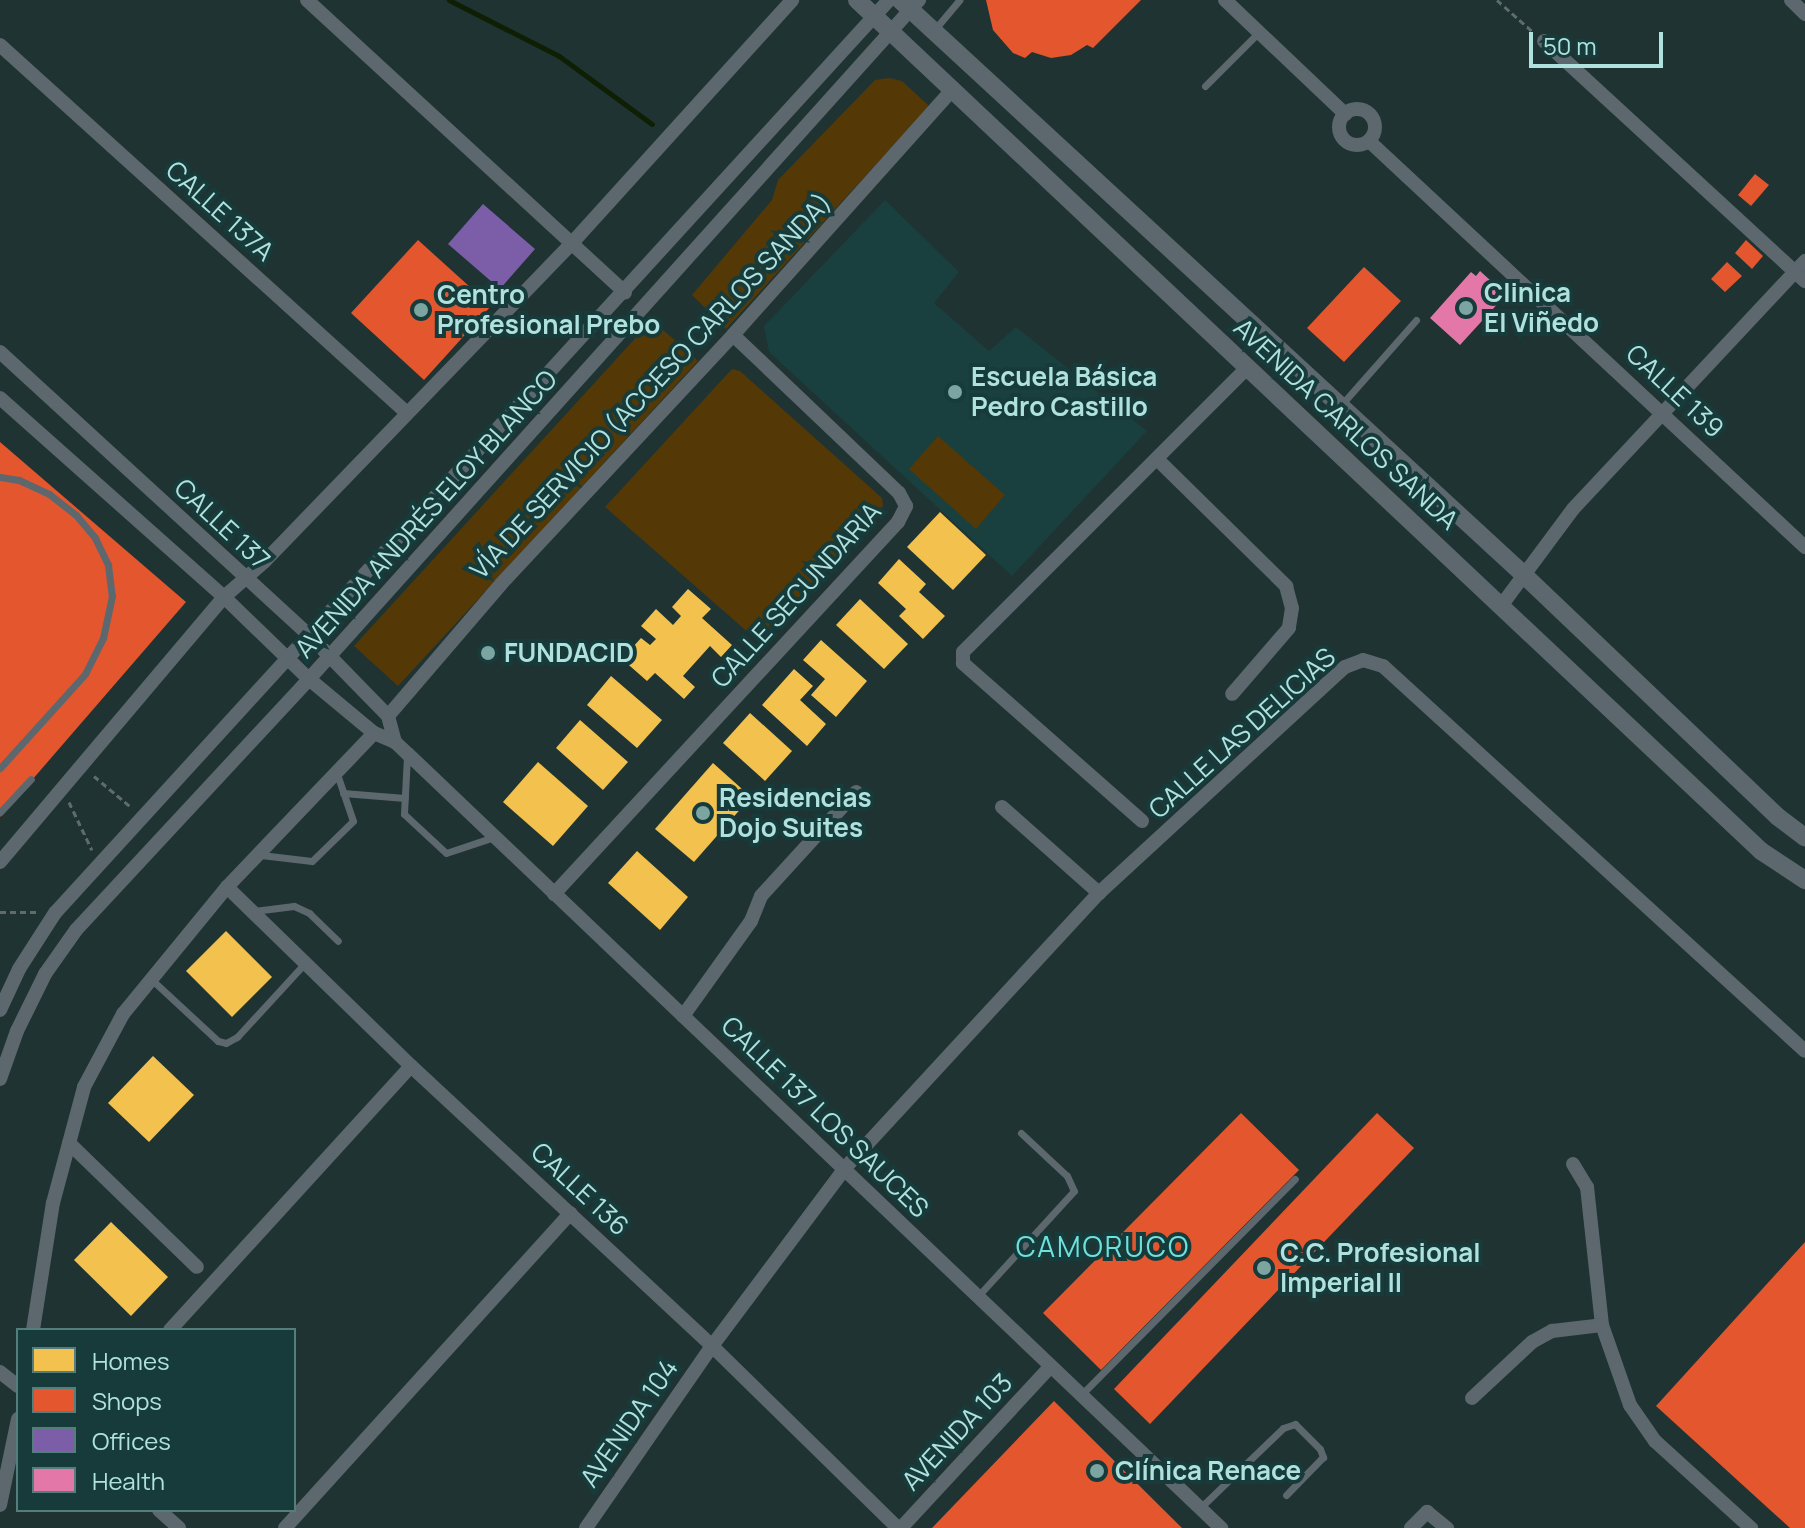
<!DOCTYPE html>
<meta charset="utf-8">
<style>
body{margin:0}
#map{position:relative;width:1805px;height:1528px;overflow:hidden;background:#1e3332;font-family:Manrope,sans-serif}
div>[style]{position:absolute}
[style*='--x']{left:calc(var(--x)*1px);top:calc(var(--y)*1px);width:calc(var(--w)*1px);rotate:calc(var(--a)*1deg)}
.built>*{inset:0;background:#193f3e}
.green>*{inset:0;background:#543907}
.homes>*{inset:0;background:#f2c14e}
.shops>*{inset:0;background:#e4572e}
.offices>*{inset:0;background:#7b5ea7}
.health>*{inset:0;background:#e377a8}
.stream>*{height:5px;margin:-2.5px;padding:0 2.5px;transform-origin:2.5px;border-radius:2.5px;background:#0e1f04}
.path>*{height:3px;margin-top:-1.5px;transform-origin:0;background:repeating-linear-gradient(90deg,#5f6b6f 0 6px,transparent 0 10px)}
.service>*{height:7px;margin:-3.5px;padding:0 3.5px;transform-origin:3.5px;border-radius:3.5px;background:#5d676e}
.minor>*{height:14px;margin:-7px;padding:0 7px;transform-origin:7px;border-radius:7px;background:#5d676e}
.minor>.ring{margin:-7px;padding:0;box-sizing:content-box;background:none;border:14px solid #5d676e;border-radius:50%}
.tertiary>*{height:18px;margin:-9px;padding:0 9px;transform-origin:9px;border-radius:9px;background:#5d676e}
.dots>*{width:22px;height:22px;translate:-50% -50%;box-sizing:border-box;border:4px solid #163b3a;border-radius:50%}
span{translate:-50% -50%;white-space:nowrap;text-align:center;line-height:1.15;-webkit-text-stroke:8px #163b3a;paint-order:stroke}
.street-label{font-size:26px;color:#afe2df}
.poi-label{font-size:26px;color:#afe2df;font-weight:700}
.left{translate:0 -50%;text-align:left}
.neighbourhood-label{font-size:28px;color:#6fe1dd;letter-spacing:2px}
.legend{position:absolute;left:16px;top:1328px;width:280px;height:184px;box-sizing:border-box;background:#163b3a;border:2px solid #537e7c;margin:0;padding:10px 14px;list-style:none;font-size:24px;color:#afe2df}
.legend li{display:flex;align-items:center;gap:16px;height:40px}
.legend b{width:40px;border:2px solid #537e7c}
.scale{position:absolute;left:1529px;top:32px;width:134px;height:36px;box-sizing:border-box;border:4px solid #afe2df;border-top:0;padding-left:10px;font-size:24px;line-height:28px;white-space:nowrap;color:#afe2df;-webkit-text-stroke:6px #163b3a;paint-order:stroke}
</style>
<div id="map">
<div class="built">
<div style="clip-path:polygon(885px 200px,959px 272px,934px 303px,989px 351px,1016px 327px,1147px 431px,1012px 576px,769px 352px,764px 326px)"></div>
</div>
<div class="green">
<div style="clip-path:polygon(889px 78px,902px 81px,929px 106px,726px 329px,692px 295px,772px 200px,778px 180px,875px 80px)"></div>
<div style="clip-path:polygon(652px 320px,698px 361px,398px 686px,354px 646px)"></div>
<div style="clip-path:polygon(732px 369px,740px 371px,882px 498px,883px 506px,759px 642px,605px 507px)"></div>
<div style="clip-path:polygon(938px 436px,1005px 495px,976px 529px,909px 469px)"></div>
</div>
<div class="homes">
<div style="clip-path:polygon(940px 512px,986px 555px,953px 590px,907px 547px)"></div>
<div style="clip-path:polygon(899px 559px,926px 584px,919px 592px,945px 616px,923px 639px,899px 616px,906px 609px,878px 583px)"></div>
<div style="clip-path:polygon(688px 589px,711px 609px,702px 618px,732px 645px,721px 657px,710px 646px,683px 676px,695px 687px,684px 699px,655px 673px,647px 681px,622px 659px,641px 638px,650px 645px,656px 639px,641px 626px,656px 609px,673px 625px,681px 616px,672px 607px)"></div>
<div style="clip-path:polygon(860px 599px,908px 644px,884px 669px,836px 625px)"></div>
<div style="clip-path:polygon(821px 640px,867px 681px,836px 717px,811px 695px,825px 679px,803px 660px)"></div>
<div style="clip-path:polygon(794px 669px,813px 686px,800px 700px,826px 724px,807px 746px,762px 705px)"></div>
<div style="clip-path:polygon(611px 676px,662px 720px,637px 748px,587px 705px)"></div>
<div style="clip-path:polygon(750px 713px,792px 751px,765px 781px,723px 743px)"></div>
<div style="clip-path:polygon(580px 720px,628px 762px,603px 790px,556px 748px)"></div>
<div style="clip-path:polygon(538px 762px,588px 806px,553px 846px,503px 802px)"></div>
<div style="clip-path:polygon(713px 763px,751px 797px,694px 862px,655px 829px)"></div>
<div style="clip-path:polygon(637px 851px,688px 897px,660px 930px,608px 883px)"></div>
<div style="clip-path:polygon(226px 931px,272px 977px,232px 1017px,186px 971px)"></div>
<div style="clip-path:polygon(153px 1056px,194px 1095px,149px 1142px,108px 1103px)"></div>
<div style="clip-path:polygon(111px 1222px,168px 1277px,131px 1316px,74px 1260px)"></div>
</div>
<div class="shops">
<div style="clip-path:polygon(986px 0,1141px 0,1093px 48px,1087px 45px,1071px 55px,1051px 58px,1032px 52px,1025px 58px,1013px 53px,993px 30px)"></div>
<div style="clip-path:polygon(1755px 174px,1769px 185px,1751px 206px,1738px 195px)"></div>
<div style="clip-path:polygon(418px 240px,491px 306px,424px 380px,351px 313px)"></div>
<div style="clip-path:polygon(1746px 240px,1763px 256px,1752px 269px,1735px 253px)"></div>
<div style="clip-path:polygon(1727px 262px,1742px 276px,1725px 292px,1711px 279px)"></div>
<div style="clip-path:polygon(1364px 267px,1401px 301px,1344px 362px,1307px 328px)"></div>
<div style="clip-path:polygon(0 442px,186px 602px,0 817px)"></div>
<div style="clip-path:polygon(1241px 1113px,1299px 1170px,1101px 1370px,1043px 1313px)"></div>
<div style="clip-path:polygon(1377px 1113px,1414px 1148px,1150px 1424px,1114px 1389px)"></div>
<div style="clip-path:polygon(1805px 1242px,1805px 1528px,1790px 1528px,1656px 1406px)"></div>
<div style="clip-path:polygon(1054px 1401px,1182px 1528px,932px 1528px)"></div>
</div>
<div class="offices">
<div style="clip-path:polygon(483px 204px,535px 249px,500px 289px,448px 244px)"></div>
</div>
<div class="health">
<div style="clip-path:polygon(1480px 271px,1501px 290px,1497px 295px,1502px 299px,1460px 345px,1430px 318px,1471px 272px,1476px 276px)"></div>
</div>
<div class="stream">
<div style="--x:449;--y:0;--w:123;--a:27"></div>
<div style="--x:559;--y:56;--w:115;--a:36.2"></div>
</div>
<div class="path">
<div style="--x:1497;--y:0;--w:47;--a:41.5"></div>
<div style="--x:94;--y:776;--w:48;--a:40"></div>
<div style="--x:69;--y:802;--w:53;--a:64.4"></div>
<div style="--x:0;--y:912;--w:36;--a:0"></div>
</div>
<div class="service">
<div style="--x:935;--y:29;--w:38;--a:-50"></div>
<div style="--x:1205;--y:86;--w:76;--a:-45"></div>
<div style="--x:1342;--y:404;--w:112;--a:-48.6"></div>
<div style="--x:0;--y:477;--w:19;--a:9"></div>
<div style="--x:19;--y:480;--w:33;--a:25"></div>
<div style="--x:49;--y:494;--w:34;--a:38"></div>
<div style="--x:76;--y:515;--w:30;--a:50"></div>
<div style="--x:95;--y:538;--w:30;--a:64"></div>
<div style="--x:108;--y:565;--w:31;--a:83"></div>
<div style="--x:112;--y:596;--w:43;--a:102.1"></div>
<div style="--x:103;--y:638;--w:40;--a:116.6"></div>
<div style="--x:85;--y:674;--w:127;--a:132.1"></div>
<div style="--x:407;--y:756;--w:58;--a:93"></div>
<div style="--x:404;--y:814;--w:57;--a:42.9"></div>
<div style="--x:446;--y:853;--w:51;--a:-18.4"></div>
<div style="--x:343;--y:793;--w:62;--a:4.6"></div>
<div style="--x:0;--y:812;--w:45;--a:-46.8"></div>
<div style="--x:261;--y:855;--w:51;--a:6.7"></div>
<div style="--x:312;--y:861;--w:57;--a:-44.3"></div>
<div style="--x:353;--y:821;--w:50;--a:-108.8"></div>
<div style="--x:254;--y:911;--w:40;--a:-7.1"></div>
<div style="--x:294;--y:906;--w:17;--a:25"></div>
<div style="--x:309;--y:913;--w:40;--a:44"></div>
<div style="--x:151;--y:979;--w:91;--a:42.8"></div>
<div style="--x:218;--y:1041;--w:8;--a:14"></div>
<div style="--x:226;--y:1043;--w:13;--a:-29"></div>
<div style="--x:237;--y:1037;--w:100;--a:-47.4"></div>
<div style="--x:978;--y:1296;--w:142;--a:-47.6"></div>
<div style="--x:1074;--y:1191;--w:17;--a:-115"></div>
<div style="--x:1067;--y:1176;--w:63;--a:-136.9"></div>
<div style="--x:1081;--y:1395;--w:304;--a:-45.3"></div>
<div style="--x:1200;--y:1508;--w:115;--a:-43.9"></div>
<div style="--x:1283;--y:1428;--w:13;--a:-18"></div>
<div style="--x:1295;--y:1424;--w:35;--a:45"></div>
<div style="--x:1320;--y:1449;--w:9;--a:69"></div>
<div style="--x:1323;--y:1457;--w:53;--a:134.2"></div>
</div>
<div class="minor">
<div style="--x:307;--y:0;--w:432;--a:42.6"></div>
<div style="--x:1225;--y:0;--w:166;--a:43.5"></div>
<div style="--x:1791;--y:0;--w:20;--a:45"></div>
<div style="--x:1544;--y:41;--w:355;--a:42.6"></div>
<div style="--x:0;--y:45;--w:549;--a:42.12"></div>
<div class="ring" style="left:1339px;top:109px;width:22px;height:22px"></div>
<div style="--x:1369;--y:141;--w:596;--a:42.96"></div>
<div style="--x:0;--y:352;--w:419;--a:42.5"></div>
<div style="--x:309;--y:635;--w:113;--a:45.7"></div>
<div style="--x:388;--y:716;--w:27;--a:75"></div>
<div style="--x:0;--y:398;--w:300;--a:41.6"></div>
<div style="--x:224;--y:597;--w:118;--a:44"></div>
<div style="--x:309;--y:679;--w:85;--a:39.7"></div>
<div style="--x:374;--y:733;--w:23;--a:23"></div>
<div style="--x:395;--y:742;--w:18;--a:43"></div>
<div style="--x:408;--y:754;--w:1123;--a:43.59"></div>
<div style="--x:1158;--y:460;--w:180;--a:44.5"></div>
<div style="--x:1286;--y:586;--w:23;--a:75"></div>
<div style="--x:1292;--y:608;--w:20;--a:99"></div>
<div style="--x:1289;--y:628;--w:87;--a:130.8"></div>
<div style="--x:1501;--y:606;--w:121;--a:-53.4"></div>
<div style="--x:1573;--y:509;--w:340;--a:-46.9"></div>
<div style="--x:388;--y:716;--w:174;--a:-49.4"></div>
<div style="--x:501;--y:584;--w:340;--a:-47"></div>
<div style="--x:733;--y:335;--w:329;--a:-48.2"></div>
<div style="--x:1002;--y:807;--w:130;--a:41.6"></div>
<div style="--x:1142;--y:821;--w:239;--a:-138.6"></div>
<div style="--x:963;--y:663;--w:11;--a:-90"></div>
<div style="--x:963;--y:652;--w:403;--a:-45"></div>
<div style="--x:0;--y:862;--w:347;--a:-49.8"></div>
<div style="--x:224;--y:597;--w:53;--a:-41.2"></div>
<div style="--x:264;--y:562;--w:443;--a:-46"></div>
<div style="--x:572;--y:243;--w:328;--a:-47.8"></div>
<div style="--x:227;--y:887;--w:257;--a:44.2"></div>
<div style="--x:411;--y:1066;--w:411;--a:42.9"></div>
<div style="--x:712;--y:1346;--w:260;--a:44.4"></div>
<div style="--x:554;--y:894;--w:507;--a:-47.24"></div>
<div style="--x:898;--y:522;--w:18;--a:-63"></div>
<div style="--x:906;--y:506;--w:15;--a:-118"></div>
<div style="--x:899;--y:493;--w:229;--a:-136.4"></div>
<div style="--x:0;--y:1010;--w:45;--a:-65.1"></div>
<div style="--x:19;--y:969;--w:67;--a:-57.3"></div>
<div style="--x:55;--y:913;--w:1237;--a:-47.59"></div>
<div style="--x:683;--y:1016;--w:117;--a:-54.4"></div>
<div style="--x:751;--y:921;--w:27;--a:-68"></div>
<div style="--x:761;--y:896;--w:141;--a:-47.6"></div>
<div style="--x:0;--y:1079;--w:51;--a:-70.5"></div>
<div style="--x:17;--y:1031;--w:64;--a:-63.8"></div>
<div style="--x:45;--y:974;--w:54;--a:-54.8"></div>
<div style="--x:76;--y:930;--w:342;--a:-47.1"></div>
<div style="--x:309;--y:679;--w:913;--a:-48.06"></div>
<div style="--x:69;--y:1143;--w:178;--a:44.1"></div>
<div style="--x:1573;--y:1164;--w:27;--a:59"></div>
<div style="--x:1587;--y:1187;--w:139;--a:83.8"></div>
<div style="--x:1602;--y:1325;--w:85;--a:70.7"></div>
<div style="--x:1630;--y:1405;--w:44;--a:55.2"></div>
<div style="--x:1655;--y:1441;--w:130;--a:42.2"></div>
<div style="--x:33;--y:1330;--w:129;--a:-81.1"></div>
<div style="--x:53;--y:1203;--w:120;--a:-75"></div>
<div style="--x:84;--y:1087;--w:83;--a:-61.9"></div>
<div style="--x:123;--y:1014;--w:164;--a:-50.7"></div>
<div style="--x:227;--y:887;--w:213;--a:-46.3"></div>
<div style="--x:170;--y:1330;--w:357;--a:-47.6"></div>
<div style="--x:0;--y:1372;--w:23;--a:38"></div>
<div style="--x:1472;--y:1398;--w:82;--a:-43"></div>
<div style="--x:1532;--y:1342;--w:23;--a:-29"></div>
<div style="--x:1552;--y:1331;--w:50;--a:-6.8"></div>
<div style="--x:0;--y:1505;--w:88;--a:-78.2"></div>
<div style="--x:159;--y:1510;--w:27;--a:42"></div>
<div style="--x:285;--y:1528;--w:425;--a:-47.8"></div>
<div style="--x:586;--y:1528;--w:221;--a:-55.3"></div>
<div style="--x:712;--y:1346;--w:222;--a:-53.2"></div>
<div style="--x:845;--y:1168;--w:374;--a:-47.3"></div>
<div style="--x:1099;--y:893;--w:334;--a:-42.6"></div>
<div style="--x:1345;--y:667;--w:19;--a:-21"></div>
<div style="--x:1363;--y:660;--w:21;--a:17"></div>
<div style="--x:1383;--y:666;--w:571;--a:42.37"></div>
<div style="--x:901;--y:1528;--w:218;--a:-47.2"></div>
<div style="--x:1411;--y:1528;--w:23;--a:-45"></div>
<div style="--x:1427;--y:1512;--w:26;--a:39"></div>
</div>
<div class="tertiary">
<div style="--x:857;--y:0;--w:1242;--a:43.27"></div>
<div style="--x:1761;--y:851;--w:53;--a:33.4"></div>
<div style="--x:900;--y:0;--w:850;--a:42.66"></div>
<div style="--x:1525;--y:576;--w:349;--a:43.6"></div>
<div style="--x:1778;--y:817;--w:34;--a:37"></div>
</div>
<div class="dots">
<div style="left:1466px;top:308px;background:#7ca5a2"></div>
<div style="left:421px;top:310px;background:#7ca5a2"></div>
<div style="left:955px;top:392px;background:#7ca5a2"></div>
<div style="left:488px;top:653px;background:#7ca5a2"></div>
<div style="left:703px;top:813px;background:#7ca5a2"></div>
<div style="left:1264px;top:1268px;background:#7ca5a2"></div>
<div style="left:1097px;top:1471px;background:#7ca5a2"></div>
</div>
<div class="street-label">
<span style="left:220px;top:211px;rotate:42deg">CALLE 137A</span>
<span style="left:651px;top:386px;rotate:-47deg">VÍA DE SERVICIO (ACCESO CARLOS SANDA)</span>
<span style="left:1675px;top:391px;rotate:43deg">CALLE 139</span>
<span style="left:1346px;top:424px;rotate:43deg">AVENIDA CARLOS SANDA</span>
<span style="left:426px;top:514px;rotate:-48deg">AVENIDA ANDRÉS ELOY BLANCO</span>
<span style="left:222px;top:524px;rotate:43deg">CALLE 137</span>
<span style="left:796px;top:595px;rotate:-48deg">CALLE SECUNDARIA</span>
<span style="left:1242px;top:733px;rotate:-42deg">CALLE LAS DELICIAS</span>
<span style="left:825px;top:1117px;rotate:44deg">CALLE 137 LOS SAUCES</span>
<span style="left:580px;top:1189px;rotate:43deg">CALLE 136</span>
<span style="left:629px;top:1423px;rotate:-55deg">AVENIDA 104</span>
<span style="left:957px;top:1432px;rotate:-47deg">AVENIDA 103</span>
</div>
<div class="poi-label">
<span class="left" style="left:1484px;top:308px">Clinica<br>El Viñedo</span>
<span class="left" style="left:437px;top:310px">Centro<br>Profesional Prebo</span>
<span class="left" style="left:971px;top:392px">Escuela Básica<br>Pedro Castillo</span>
<span class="left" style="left:504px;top:653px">FUNDACID</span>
<span class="left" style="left:719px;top:813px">Residencias<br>Dojo Suites</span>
<span class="left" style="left:1280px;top:1268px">C.C. Profesional<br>Imperial II</span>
<span class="left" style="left:1115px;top:1471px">Clínica Renace</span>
</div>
<div class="neighbourhood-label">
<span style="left:1103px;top:1246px">CAMORUCO</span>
</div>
<ul class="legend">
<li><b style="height:22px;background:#f2c14e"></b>Homes</li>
<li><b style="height:22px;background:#e4572e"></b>Shops</li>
<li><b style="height:22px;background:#7b5ea7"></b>Offices</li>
<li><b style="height:22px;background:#e377a8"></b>Health</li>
</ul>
<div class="scale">50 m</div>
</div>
